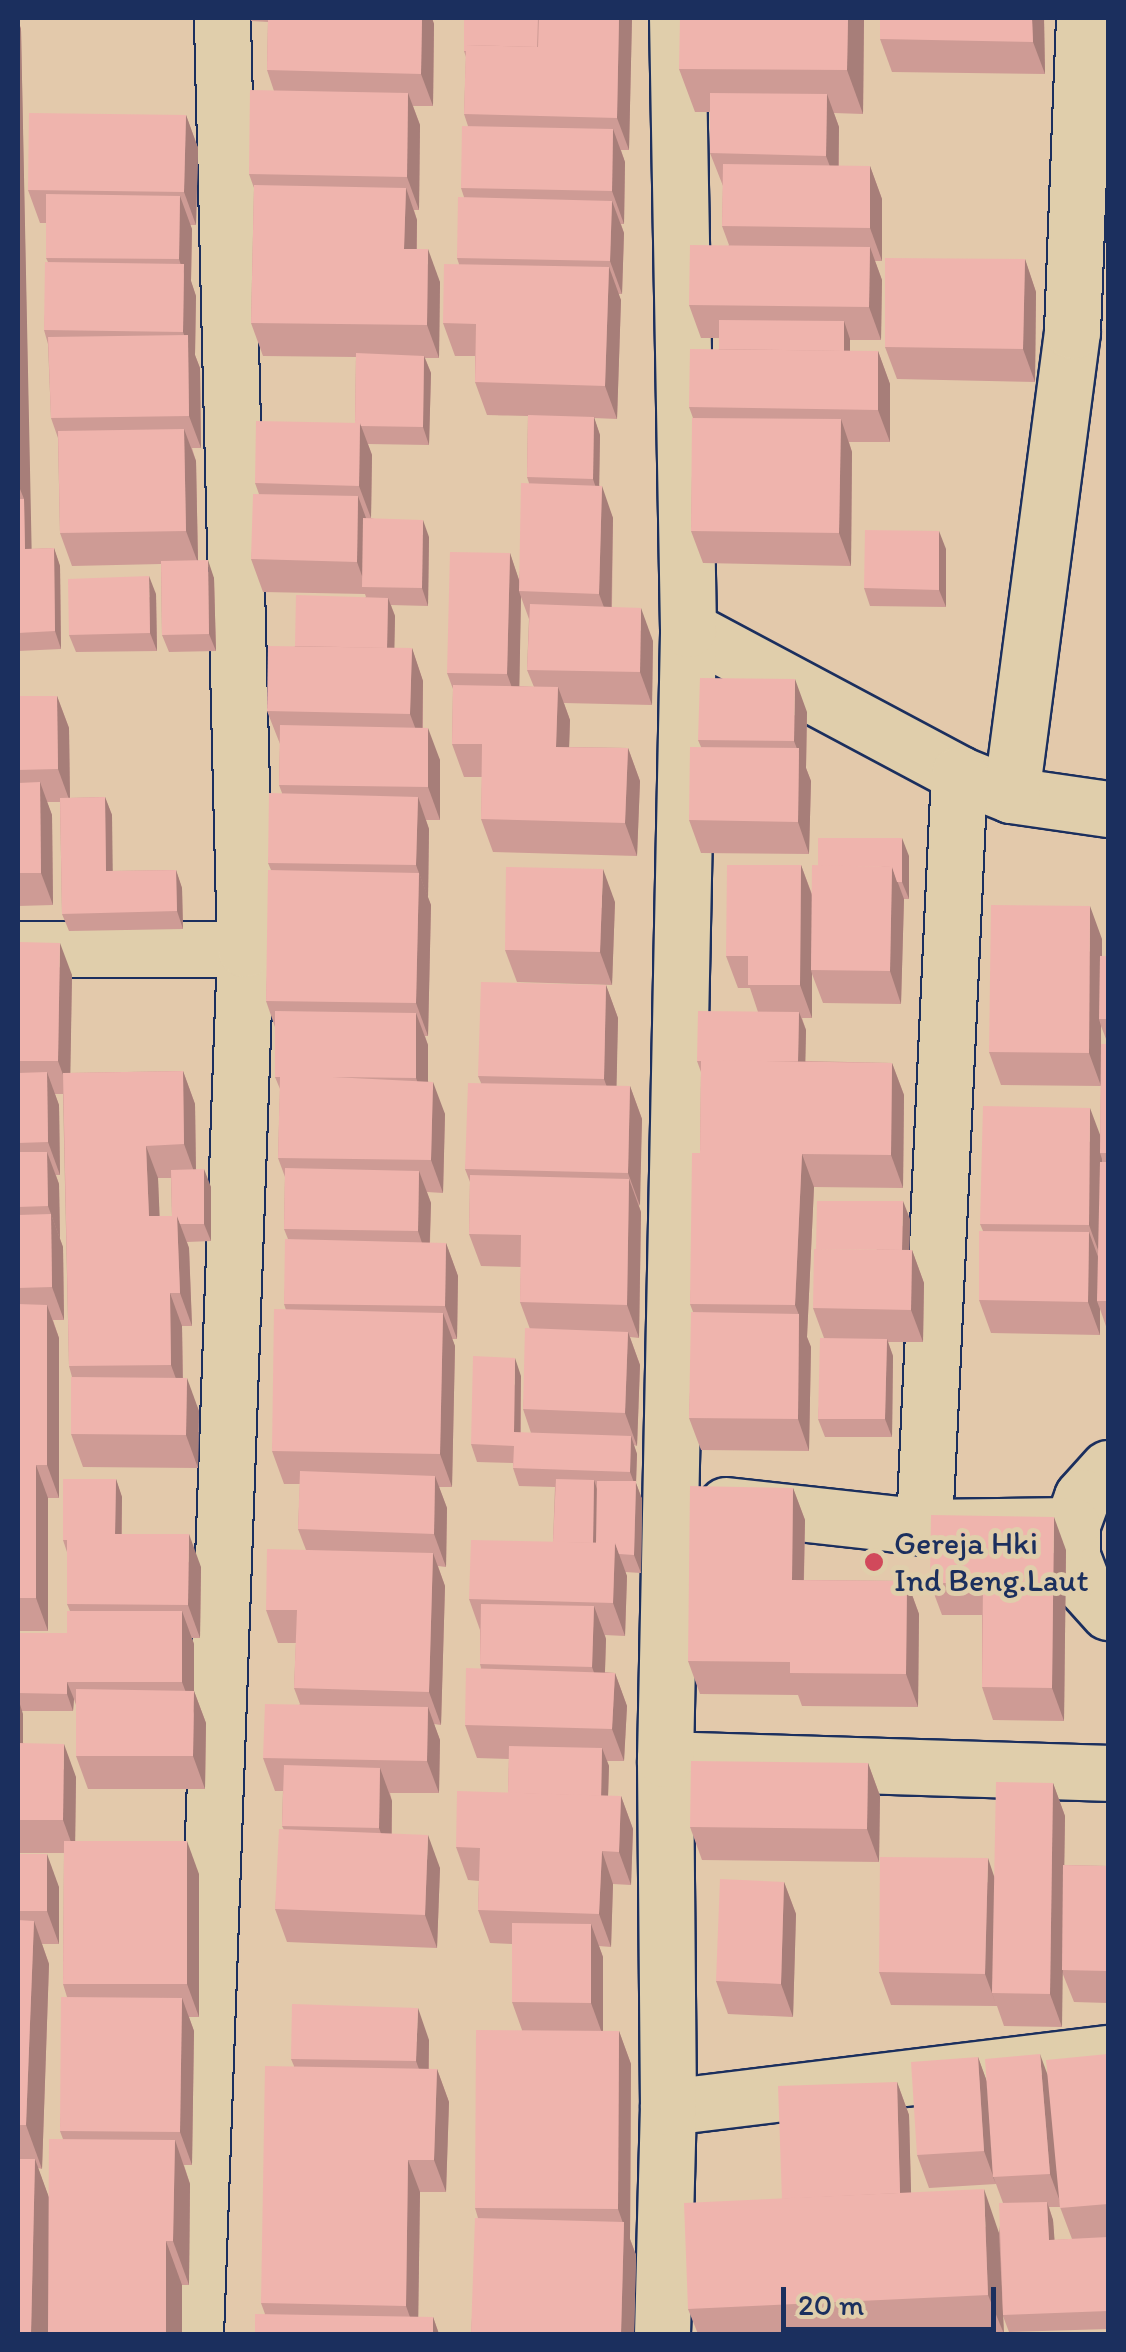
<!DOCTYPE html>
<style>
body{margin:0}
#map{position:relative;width:1126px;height:2352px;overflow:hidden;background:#e3c9ab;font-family:Itim,sans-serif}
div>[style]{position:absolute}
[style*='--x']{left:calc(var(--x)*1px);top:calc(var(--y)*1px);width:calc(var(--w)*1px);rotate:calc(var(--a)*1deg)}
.roads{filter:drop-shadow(2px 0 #1b2f5e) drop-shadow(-2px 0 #1b2f5e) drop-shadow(0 2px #1b2f5e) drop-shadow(0 -2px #1b2f5e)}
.minor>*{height:55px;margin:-27.5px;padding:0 27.5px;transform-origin:27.5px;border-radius:27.5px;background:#e0ceab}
.wall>*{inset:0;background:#ce9b95}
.shaded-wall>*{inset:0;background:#a77e79}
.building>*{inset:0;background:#efb4ad}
.dots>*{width:28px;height:28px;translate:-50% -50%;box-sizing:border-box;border:5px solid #e0ceab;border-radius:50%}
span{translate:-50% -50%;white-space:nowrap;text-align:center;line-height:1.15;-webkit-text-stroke:10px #e0ceab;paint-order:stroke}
.poi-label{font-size:32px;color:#1b2f5e}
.left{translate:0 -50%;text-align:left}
.frame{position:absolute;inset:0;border:20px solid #1b2f5e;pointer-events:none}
.scale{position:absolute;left:781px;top:2287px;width:215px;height:45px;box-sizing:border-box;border:5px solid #1b2f5e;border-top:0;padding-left:12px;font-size:30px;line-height:35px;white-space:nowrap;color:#1b2f5e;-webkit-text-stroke:8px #e0ceab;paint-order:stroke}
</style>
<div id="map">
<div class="roads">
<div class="minor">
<div style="--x:688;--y:629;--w:307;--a:28.1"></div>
<div style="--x:959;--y:774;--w:56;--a:22"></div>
<div style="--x:1011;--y:795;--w:98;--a:8.2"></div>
<div style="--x:1011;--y:795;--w:468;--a:-82.5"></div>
<div style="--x:1072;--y:331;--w:313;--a:-87.8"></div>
<div style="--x:18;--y:949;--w:227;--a:0"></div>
<div style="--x:1108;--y:1468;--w:39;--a:132"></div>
<div style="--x:1082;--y:1497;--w:30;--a:110"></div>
<div style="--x:1072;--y:1525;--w:31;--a:90"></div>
<div style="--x:1072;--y:1556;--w:30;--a:69"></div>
<div style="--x:1083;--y:1584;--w:38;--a:48"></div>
<div style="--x:726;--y:1505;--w:199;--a:6.3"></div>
<div style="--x:924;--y:1527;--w:148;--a:-0.8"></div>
<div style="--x:924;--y:1527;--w:754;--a:-87.34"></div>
<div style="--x:665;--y:1759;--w:443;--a:1.8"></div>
<div style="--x:668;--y:2107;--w:443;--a:-7"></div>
<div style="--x:195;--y:2334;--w:1386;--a:-87.93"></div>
<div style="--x:245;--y:949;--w:931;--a:-91.42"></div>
<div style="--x:662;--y:2334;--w:227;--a:-88.5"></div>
<div style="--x:668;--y:2107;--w:348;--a:-90.5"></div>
<div style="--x:665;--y:1759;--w:1130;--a:-88.83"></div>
<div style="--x:688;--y:629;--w:611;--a:-91.03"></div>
</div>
</div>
<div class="wall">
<div style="clip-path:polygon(250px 18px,432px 18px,434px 24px,433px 106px,413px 106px,420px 125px,419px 210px,414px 210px,417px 220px,417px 249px,440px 282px,439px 358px,425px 358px,431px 373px,429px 445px,368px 444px,372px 455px,371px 518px,429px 537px,428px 606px,391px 605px,395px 616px,394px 648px,412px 648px,423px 681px,423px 728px,440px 760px,440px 820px,426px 820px,429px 829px,428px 898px,431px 905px,428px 1036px,425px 1036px,428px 1045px,428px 1081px,445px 1114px,443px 1193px,427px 1192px,431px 1203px,430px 1243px,446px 1243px,458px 1276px,457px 1339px,452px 1339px,455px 1346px,452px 1487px,439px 1487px,447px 1508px,446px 1567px,438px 1566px,445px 1586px,441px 1725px,434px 1724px,440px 1740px,439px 1793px,390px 1793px,392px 1801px,392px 1834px,440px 1868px,437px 1948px,287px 1942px,275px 1909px,284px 1830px,282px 1826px,283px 1791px,275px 1791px,263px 1758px,300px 1704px,294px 1688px,296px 1643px,278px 1643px,266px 1610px,306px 1550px,298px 1529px,300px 1484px,284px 1484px,272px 1451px,286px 1310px,284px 1304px,288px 1239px,284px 1229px,285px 1177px,278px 1158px,280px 1089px,275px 1077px,275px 1027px,266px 1001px,271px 870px,268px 863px,282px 793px,279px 785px,280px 744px,267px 711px,295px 646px,366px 597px,365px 594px,263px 592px,251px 559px,259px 494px,255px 483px,355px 423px,356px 357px,263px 356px,251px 323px,254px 188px,249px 174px,274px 91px,267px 70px,268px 22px,251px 21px)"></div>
<div style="clip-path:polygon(evenodd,464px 18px,632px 18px,629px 150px,621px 150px,625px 162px,624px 224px,621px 224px,624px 233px,622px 294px,618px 294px,621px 300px,617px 419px,594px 418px,600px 435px,599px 485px,613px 518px,612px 607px,653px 641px,652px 705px,564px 703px,570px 720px,569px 747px,628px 748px,640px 781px,637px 856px,493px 852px,481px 819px,482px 777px,464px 777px,452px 744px,453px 689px,447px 673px,510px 553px,519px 580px,529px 483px,527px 477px,528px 416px,487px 415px,475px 382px,475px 356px,455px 356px,443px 323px,459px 264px,457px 258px,464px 197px,461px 188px,468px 126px,464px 114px,466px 57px,464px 51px,464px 18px,521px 597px,529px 619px,527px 670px,534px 687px,519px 686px,521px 597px)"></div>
<div style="clip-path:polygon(864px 18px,863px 114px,834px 113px,839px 127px,839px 166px,870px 166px,882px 199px,882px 261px,875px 261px,882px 280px,881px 340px,850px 340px,850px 351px,878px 351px,890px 384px,890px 442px,849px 442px,852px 452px,851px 566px,703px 563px,691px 531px,693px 418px,689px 407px,719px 349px,719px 338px,701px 338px,689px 305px,729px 245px,722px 226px,723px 186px,710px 153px,710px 112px,695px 112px,679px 69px)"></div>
<div style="clip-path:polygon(1044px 18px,1045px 74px,892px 72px,880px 39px)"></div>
<div style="clip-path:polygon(18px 20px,21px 29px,31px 549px,54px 548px,60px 566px,61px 649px,18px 651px)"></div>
<div style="clip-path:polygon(186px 115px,198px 148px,196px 225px,190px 225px,192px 229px,191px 281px,196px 296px,195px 355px,200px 368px,201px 448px,192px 448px,196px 461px,198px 560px,214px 578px,216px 651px,169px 652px,162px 635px,161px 564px,72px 566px,60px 533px,58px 438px,51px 418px,48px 344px,44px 330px,48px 262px,46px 258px,46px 223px,40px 223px,28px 190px)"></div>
<div style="clip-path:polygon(1025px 259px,1036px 292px,1035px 382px,897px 379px,885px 347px)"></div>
<div style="clip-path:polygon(946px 549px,946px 607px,870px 606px,864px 588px)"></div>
<div style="clip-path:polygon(156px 594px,157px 651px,76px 652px,69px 635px)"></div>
<div style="clip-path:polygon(18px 696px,57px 696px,69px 728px,70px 798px,105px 797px,112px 815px,112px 871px,176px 870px,182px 888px,183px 929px,69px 931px,62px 914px,60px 802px,47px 802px,52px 815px,53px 905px,18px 906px)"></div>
<div style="clip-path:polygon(807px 712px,806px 768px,811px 781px,809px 854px,701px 853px,689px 820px,701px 747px,698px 740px)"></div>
<div style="clip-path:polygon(909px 856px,909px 899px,904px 899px,901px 1004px,823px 1003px,812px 974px,812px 1018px,802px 1018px,806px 1030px,805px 1061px,892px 1063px,904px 1095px,903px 1188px,814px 1187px,807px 1337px,811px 1347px,809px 1451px,701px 1450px,689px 1418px,693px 1312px,690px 1304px,700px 1153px,701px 1072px,697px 1061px,758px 1012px,750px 988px,738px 988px,726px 956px,801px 865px,812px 894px)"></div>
<div style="clip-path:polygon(615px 902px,612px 985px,517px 982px,505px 950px)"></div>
<div style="clip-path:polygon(evenodd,1102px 939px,1102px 956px,1108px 956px,1108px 1332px,1100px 1309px,1100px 1335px,991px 1333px,979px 1300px,983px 1231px,980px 1224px,1100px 1134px,1101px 1086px,1001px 1085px,989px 1052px,1102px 939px,1101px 1026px,1108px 1044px,1101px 1044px,1101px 1026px)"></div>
<div style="clip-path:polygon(evenodd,18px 942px,72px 975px,70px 1073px,183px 1071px,195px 1104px,196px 1169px,211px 1187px,211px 1241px,187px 1242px,189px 1248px,192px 1326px,182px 1326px,183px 1378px,199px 1411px,198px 1468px,83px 1467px,71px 1434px,72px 1377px,69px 1366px,63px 1094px,55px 1094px,59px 1105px,60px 1175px,56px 1175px,59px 1184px,60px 1239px,63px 1247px,64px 1320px,53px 1320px,59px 1338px,59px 1498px,48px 1498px,48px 1631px,18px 1631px,18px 942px,158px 1178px,171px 1178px,172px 1216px,159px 1216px,158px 1178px)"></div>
<div style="clip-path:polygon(606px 985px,618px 1018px,616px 1086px,630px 1086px,642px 1119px,639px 1206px,641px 1212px,639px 1338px,630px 1337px,640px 1365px,637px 1446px,634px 1445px,637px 1454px,636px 1483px,642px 1499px,641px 1573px,625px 1572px,627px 1576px,625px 1636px,605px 1635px,606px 1639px,605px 1672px,615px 1673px,627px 1706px,624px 1761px,607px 1761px,609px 1766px,608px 1796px,621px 1796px,633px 1829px,631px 1885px,613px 1884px,611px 1947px,599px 1946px,603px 1957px,603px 2031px,619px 2031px,631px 2064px,630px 2239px,636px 2255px,634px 2334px,471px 2334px,478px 2218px,475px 2208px,522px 2030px,512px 2002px,512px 1944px,490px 1943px,478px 1910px,479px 1881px,468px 1880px,456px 1847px,508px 1793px,509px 1759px,477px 1758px,465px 1725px,481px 1668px,480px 1664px,480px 1630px,469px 1599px,553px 1542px,555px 1487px,519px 1486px,513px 1468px,513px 1463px,477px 1462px,471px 1444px,521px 1376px,521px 1433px,531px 1433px,523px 1409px,530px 1329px,520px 1302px,521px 1267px,481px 1266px,469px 1234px,470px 1182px,465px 1169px,481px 1083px,478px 1076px)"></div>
<div style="clip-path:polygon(910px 1219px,909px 1250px,912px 1250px,924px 1283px,923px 1342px,888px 1342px,893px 1356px,892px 1437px,825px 1437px,818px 1419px,824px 1338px,813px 1308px)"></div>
<div style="clip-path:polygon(116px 1479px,122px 1497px,122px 1534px,201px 1567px,200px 1638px,192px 1638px,194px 1644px,194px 1691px,206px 1723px,205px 1789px,88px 1789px,76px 1756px,76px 1705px,74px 1699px,73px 1711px,22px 1711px,23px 1743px,76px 1777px,75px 1841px,199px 1874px,199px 2017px,189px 2017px,194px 2031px,192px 2165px,184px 2165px,190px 2184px,189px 2285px,182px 2285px,182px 2334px,18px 2334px,18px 1854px,59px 1887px,59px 1944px,42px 1944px,49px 1964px,42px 2169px,38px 2168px,49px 2198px,63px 2139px,60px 2131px,67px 1997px,63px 1984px,64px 1853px,18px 1853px,18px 1633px,67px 1633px,70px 1611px,67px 1604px,67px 1552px,63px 1540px)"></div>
<div style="clip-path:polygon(793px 1488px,805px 1520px,804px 1580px,907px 1581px,919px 1614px,918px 1707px,802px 1706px,798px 1695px,700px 1694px,688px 1661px)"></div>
<div style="clip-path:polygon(1066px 1550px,1064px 1721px,993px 1720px,982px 1687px,982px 1615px,942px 1615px,930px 1583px)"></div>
<div style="clip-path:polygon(868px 1763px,880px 1796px,879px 1862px,702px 1860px,690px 1827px)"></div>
<div style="clip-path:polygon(1053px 1783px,1065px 1816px,1064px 1865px,1108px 1866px,1108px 2003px,1074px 2002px,1062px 1972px,1062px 2027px,1004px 2026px,997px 2006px,891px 2005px,879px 1972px,994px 1877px)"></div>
<div style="clip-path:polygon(784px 1882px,796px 1914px,793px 2017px,728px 2014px,716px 1981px)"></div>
<div style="clip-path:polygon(429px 2040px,429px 2069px,437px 2069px,449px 2102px,446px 2192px,420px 2192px,418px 2317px,433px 2317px,439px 2334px,255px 2334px,265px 2314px,261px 2303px,294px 2066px,291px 2059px)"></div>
<div style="clip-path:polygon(evenodd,1108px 2054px,1108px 2329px,1009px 2332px,1003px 2316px,1004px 2334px,698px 2334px,688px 2309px,782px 2199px,897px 2082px,909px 2115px,911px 2193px,999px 2233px,1003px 2203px,996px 2184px,929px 2188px,917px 2155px,978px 2057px,987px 2082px,1047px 2074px,1108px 2054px,1049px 2207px,1060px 2207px,1072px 2239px,1054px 2240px,1053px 2220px,1049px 2207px)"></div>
</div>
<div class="shaded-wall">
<div style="clip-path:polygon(422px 18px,432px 18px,434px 24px,433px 106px,421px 74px)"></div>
<div style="clip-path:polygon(619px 18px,632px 18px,629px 150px,617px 118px)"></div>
<div style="clip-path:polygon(848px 18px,864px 18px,863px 114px,847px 70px)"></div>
<div style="clip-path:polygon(1032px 18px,1044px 18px,1045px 74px,1033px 42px)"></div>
<div style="clip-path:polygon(18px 20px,21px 29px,32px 567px,25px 549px,24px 499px,18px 484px)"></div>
<div style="clip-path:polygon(408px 93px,420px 125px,419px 210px,407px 177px)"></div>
<div style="clip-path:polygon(827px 94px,839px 127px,838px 188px,826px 156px)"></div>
<div style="clip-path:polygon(186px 115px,198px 148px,196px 225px,184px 192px)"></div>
<div style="clip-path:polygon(613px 129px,625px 162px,624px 224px,612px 191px)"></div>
<div style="clip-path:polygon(870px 166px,882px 199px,882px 261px,870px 228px)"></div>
<div style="clip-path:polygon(406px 188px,417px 220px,416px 282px,404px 249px)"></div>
<div style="clip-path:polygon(180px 196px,192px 229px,191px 281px,196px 296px,195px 355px,200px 368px,201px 448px,189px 416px,188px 346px,183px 332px,184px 275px,179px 259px)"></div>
<div style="clip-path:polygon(612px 201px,624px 233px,622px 294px,610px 261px)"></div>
<div style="clip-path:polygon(870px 247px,882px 280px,881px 340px,869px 307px)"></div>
<div style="clip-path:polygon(428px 249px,440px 282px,439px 358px,427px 325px)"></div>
<div style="clip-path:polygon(1025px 259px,1036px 292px,1035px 382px,1023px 349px)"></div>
<div style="clip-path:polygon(609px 267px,621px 300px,617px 419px,605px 386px)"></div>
<div style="clip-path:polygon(844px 321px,850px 339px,850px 378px,844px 360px)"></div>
<div style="clip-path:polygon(878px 351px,890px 384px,890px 442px,878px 410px)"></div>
<div style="clip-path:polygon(424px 356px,431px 373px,429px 445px,423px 427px)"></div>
<div style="clip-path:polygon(594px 417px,600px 435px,599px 497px,593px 479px)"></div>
<div style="clip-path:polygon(841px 419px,852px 452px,851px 566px,839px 533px)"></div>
<div style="clip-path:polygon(360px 423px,372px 455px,371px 518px,359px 486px)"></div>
<div style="clip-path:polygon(184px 429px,196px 461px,198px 563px,186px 531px)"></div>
<div style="clip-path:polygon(602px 486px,613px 518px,611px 626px,599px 594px)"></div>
<div style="clip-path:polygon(358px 496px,370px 529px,366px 587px,357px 562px)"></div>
<div style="clip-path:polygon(423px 520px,429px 537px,428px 606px,422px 588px)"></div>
<div style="clip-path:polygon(939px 531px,946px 549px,946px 607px,939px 590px)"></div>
<div style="clip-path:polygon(54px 548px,60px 566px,61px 649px,55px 631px)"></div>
<div style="clip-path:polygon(510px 553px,521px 586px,519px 591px,521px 597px,519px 707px,507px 674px)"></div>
<div style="clip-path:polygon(208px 560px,214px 578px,216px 651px,209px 634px)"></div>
<div style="clip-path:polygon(149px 576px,156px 594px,157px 651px,150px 633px)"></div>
<div style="clip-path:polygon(388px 598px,395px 616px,394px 670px,387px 652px)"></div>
<div style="clip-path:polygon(641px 608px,653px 641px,652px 705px,640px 672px)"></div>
<div style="clip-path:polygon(412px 648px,423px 681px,422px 746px,410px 714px)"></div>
<div style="clip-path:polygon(795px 679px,807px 712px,806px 768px,811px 781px,809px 854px,798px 822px,799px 754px,794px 741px)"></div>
<div style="clip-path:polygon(558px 687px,570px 720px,568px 780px,556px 747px)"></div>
<div style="clip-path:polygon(57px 696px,69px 728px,70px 802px,58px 769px)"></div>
<div style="clip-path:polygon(428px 728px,440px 760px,440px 820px,428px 787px)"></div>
<div style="clip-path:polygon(628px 748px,640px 781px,637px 856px,625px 823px)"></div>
<div style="clip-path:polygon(40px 782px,52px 815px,53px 905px,41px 873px)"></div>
<div style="clip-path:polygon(105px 797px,112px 815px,113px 889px,106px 871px)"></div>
<div style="clip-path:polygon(418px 797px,429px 829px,428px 898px,416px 865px)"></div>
<div style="clip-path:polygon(902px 838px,909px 856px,909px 899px,902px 882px)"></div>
<div style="clip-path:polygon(801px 865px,813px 898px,811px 970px,812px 974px,812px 1018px,800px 985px)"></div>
<div style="clip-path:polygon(892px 867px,904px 899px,901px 1004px,890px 971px)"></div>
<div style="clip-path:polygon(603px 869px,615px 902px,612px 985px,600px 952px)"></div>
<div style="clip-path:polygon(176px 870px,182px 888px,183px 929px,177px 911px)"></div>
<div style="clip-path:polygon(419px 873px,431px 905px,428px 1036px,416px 1003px)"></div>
<div style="clip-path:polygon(1090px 906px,1102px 939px,1102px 1019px,1099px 1019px,1101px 1026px,1101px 1086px,1089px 1053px)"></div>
<div style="clip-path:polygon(60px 943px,72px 975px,70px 1094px,58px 1061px)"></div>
<div style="clip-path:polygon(606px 985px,618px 1018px,616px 1112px,604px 1079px)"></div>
<div style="clip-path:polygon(799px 1012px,806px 1030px,805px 1080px,798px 1062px)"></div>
<div style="clip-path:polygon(416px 1013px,428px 1045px,428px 1111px,416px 1078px)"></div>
<div style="clip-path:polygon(892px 1063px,904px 1095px,903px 1188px,891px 1155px)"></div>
<div style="clip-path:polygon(183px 1071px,195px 1104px,196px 1177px,184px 1144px)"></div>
<div style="clip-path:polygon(47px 1072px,59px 1105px,60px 1175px,48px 1142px)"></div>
<div style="clip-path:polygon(433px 1082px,445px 1114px,443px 1193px,431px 1160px)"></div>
<div style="clip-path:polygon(630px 1086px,642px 1119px,640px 1206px,628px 1173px)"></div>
<div style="clip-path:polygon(1090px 1108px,1102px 1140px,1100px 1153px,1102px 1159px,1101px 1258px,1089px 1225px)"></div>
<div style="clip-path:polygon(146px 1146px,158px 1178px,161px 1248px,149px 1216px)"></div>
<div style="clip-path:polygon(47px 1152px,59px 1184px,60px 1239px,48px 1206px)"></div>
<div style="clip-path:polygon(802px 1154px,814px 1187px,807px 1337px,811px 1347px,809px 1451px,798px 1419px,799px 1315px,795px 1305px)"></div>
<div style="clip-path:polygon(204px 1169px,211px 1187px,211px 1241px,204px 1224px)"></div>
<div style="clip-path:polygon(419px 1171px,431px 1203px,429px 1264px,418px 1231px)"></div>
<div style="clip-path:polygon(629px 1179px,641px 1212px,639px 1338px,627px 1305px)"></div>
<div style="clip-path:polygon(903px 1201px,910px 1219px,909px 1271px,902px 1253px)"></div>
<div style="clip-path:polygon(51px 1214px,63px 1247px,64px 1320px,52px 1287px)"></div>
<div style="clip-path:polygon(177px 1216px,189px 1248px,192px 1326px,180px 1293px)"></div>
<div style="clip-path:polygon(1089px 1232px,1101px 1265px,1097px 1301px,1100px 1309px,1100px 1335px,1088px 1302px)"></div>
<div style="clip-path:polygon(446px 1243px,458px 1276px,457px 1339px,445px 1306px)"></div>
<div style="clip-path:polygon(912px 1250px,924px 1283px,923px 1342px,911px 1310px)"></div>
<div style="clip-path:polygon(170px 1293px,182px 1326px,183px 1398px,171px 1365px)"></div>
<div style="clip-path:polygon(47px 1305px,59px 1338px,59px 1498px,47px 1465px)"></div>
<div style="clip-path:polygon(443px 1313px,455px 1346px,452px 1487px,440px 1454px)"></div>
<div style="clip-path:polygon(628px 1332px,640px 1365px,637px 1446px,625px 1413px)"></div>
<div style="clip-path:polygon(887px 1339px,893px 1356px,892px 1437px,885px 1419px)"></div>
<div style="clip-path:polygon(515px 1358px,521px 1376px,520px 1450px,514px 1432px)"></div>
<div style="clip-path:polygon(187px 1378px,199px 1411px,198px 1468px,186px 1435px)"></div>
<div style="clip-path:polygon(631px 1436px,637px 1454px,636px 1483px,642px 1499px,641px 1573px,634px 1555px,636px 1488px,630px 1472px)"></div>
<div style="clip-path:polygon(36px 1465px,48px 1498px,48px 1631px,36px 1598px)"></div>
<div style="clip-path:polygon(435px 1476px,447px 1508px,446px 1567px,434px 1534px)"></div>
<div style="clip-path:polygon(116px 1479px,122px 1497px,121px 1558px,115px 1540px)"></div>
<div style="clip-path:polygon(594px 1480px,600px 1498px,599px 1554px,593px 1545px)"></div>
<div style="clip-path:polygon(793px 1488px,805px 1520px,803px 1613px,792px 1580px)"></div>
<div style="clip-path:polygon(1054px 1517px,1066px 1550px,1064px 1721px,1052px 1688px)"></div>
<div style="clip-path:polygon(189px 1534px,201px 1567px,200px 1638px,188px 1605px)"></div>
<div style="clip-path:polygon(615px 1543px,627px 1576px,625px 1636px,613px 1603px)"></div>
<div style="clip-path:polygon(433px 1553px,445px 1586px,441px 1725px,429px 1692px)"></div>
<div style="clip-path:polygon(907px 1581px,919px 1614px,918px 1707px,906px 1674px)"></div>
<div style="clip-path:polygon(594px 1606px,606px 1639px,604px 1700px,592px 1667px)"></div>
<div style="clip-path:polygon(182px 1611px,194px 1644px,194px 1692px,194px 1691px,206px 1723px,205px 1789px,193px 1756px,194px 1714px,182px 1682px)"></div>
<div style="clip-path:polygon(615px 1673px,627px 1706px,624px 1761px,612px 1729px)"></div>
<div style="clip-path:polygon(67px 1682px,74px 1699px,73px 1711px,67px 1694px)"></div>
<div style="clip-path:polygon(18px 1698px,23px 1714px,23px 1776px,18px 1760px)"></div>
<div style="clip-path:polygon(428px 1707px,440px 1740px,439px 1793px,427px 1761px)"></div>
<div style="clip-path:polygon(64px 1744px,76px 1777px,75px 1853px,63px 1820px)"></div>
<div style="clip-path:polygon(602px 1748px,609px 1766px,607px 1828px,601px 1810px)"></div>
<div style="clip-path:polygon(868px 1763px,880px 1796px,879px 1862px,867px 1829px)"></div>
<div style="clip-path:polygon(380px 1768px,392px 1801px,391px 1861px,379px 1828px)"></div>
<div style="clip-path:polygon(1053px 1783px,1065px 1816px,1062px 2027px,1050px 1994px)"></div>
<div style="clip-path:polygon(621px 1796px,633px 1829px,631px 1885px,619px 1852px)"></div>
<div style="clip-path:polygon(428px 1835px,440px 1868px,437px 1948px,425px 1915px)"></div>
<div style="clip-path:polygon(187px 1841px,199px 1874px,199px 2017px,187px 1984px)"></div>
<div style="clip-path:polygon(602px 1851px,613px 1884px,611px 1947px,599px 1914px)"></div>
<div style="clip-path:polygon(47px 1854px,59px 1887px,59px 1944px,47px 1911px)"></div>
<div style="clip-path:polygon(988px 1858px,999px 1891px,992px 1993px,997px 2007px,985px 1974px)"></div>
<div style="clip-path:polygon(784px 1882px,796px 1914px,793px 2017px,781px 1984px)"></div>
<div style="clip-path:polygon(34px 1921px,49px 1964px,42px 2169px,26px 2125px)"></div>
<div style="clip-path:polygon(591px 1924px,603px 1957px,603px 2036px,591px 2003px)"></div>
<div style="clip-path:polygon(182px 1998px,194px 2031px,192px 2165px,180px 2132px)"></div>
<div style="clip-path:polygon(418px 2008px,429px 2040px,428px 2094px,416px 2061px)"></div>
<div style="clip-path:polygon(619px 2031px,631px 2064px,630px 2239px,636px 2255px,634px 2334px,621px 2334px,624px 2226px,618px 2209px)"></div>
<div style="clip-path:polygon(1040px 2054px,1052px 2087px,1062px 2207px,1050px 2174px)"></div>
<div style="clip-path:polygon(978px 2057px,990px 2090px,993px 2177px,996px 2184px,984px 2151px)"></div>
<div style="clip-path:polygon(437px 2069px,449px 2102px,446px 2192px,434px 2160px)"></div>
<div style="clip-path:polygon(897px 2082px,909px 2115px,912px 2228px,900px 2195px)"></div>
<div style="clip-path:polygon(175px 2140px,190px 2184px,189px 2285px,173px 2241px)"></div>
<div style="clip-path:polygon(35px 2159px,51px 2203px,48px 2334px,31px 2334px)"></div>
<div style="clip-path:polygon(408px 2160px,420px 2192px,418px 2334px,416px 2334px,406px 2306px)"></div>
<div style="clip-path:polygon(984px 2189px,999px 2233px,1004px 2334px,988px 2295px)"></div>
<div style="clip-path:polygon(1047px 2202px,1053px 2220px,1056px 2258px,1049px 2240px)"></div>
<div style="clip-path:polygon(166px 2241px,182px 2285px,182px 2334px,166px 2334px)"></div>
<div style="clip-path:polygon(433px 2317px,439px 2334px,433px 2334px)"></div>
</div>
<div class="building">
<div style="clip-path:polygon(268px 18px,422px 18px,421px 74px,267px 70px)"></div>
<div style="clip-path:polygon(464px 18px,538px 18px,537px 47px,466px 45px,466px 51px,464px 51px)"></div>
<div style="clip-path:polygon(539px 18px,619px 18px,617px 118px,464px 114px,466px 45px,538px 47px)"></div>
<div style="clip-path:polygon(680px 18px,848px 18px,847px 70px,679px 69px)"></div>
<div style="clip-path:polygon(880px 18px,1032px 18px,1033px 42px,880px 39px)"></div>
<div style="clip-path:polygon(250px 90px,408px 93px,407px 177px,249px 174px)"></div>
<div style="clip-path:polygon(710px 93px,827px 94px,826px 156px,710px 153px)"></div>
<div style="clip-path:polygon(29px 113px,186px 115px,184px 192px,28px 190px)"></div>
<div style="clip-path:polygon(462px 126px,613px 129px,612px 191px,461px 188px)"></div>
<div style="clip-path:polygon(723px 164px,870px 166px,870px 228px,722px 226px)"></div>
<div style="clip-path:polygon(254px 185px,406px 188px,404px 249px,428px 249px,427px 325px,251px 323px)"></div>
<div style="clip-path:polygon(46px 194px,180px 196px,179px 259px,46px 258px)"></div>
<div style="clip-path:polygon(458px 197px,612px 201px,610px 261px,457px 258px)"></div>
<div style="clip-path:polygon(690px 245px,870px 247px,869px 307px,689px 305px)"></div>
<div style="clip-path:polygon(885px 258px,1025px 259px,1023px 349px,885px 347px)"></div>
<div style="clip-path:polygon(45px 262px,184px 264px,183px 332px,44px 330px)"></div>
<div style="clip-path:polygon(444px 264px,609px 267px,605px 386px,475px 382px,476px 324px,443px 323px)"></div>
<div style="clip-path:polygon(719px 320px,844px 321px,844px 351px,719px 349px)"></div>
<div style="clip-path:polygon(188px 335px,189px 416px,51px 418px,48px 337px)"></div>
<div style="clip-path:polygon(690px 349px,878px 351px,878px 410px,689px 407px)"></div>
<div style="clip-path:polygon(356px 353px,424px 356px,423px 427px,361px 426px,360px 423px,355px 423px)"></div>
<div style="clip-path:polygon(528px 415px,594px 417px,593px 479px,527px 477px)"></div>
<div style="clip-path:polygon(692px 418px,841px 419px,839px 533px,691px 531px)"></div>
<div style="clip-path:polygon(256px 421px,360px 423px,359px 486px,255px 483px)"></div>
<div style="clip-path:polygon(184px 429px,186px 531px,60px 533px,58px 431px)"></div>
<div style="clip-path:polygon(521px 483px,602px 486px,599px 594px,519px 591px)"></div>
<div style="clip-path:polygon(253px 494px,358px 496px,357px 562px,251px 559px)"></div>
<div style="clip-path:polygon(18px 499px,24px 499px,25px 549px,54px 548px,55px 631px,18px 633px)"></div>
<div style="clip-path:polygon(363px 518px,423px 520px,422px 588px,362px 587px)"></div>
<div style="clip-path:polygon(865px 530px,939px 531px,939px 590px,864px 588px)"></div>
<div style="clip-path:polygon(450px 552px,510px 553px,507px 674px,447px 673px)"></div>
<div style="clip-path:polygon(208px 560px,209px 634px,162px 635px,161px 561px)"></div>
<div style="clip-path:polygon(149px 576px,150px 633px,69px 635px,68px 579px)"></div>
<div style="clip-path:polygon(296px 595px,388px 598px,387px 648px,295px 646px)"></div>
<div style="clip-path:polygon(530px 604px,641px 608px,640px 672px,527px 670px)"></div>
<div style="clip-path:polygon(268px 646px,412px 648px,410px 714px,267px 711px)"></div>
<div style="clip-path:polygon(700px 678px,795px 679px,794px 741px,698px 740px)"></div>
<div style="clip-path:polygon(453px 685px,558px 687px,556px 747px,628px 748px,625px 823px,481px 819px,482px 744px,452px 744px)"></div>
<div style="clip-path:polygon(18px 696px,57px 696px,58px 769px,18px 770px)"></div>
<div style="clip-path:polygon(280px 725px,428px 728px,428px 787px,279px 785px)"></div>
<div style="clip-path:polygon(690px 747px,799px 748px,798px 822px,689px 820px)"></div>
<div style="clip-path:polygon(40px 782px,41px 873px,18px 873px,18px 783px)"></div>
<div style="clip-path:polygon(269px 793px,418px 797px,416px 865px,268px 863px)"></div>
<div style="clip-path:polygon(105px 797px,106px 871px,176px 870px,177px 911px,62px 914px,60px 798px)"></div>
<div style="clip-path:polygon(818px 838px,902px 838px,902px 882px,897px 882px,892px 867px,818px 866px)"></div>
<div style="clip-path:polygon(727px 865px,801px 865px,800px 985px,748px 985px,748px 956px,726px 956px)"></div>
<div style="clip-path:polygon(812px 865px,892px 867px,890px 971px,811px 970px)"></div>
<div style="clip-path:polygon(506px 867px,603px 869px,600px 952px,505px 950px)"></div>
<div style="clip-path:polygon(268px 870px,419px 873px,416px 1003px,266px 1001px)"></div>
<div style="clip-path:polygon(991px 905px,1090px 906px,1089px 1053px,989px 1052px)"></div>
<div style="clip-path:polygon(18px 942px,60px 943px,58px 1061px,18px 1061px)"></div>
<div style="clip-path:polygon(1100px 956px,1108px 956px,1108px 1019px,1099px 1019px)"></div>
<div style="clip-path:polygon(481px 982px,606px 985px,604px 1079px,478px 1076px)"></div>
<div style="clip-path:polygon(275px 1011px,416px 1013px,416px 1078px,332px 1077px,433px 1082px,431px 1160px,278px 1158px,280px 1077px,275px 1077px)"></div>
<div style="clip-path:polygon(698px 1011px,799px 1012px,798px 1061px,697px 1061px)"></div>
<div style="clip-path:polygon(1101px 1044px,1108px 1044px,1108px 1153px,1100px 1153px)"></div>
<div style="clip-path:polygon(701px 1060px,892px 1063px,891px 1155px,802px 1154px,795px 1305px,690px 1304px,692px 1153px,700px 1153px)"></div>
<div style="clip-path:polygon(183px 1071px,184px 1144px,146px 1146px,149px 1216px,177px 1216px,180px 1293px,170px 1293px,171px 1365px,69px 1366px,63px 1073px)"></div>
<div style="clip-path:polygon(47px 1072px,48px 1142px,18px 1143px,18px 1073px)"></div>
<div style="clip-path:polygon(468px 1083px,630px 1086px,628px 1173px,465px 1169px)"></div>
<div style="clip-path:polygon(983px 1106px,1090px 1108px,1089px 1225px,980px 1224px)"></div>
<div style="clip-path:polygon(18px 1152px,47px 1152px,48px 1206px,18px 1207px)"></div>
<div style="clip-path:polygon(1100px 1162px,1108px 1162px,1108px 1301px,1097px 1301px)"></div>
<div style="clip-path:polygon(285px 1168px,419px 1171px,418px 1231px,284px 1229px)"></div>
<div style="clip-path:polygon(204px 1169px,204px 1224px,180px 1224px,177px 1216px,172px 1216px,171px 1170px)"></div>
<div style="clip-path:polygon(470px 1175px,629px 1179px,627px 1305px,520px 1302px,521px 1235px,469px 1234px)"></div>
<div style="clip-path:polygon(817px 1201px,903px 1201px,902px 1250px,816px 1249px)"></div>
<div style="clip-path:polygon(51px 1214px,52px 1287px,18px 1288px,18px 1215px)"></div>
<div style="clip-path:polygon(979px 1231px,1089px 1232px,1088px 1302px,979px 1300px)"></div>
<div style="clip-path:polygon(285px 1239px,446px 1243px,445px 1306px,284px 1304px)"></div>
<div style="clip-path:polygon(814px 1249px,912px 1250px,911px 1310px,813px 1308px)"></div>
<div style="clip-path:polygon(18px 1304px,47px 1305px,47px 1465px,36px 1465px,36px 1598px,18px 1598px)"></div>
<div style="clip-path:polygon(274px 1309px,443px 1313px,440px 1454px,272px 1451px)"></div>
<div style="clip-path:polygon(691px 1312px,799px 1314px,798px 1419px,689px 1418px)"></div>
<div style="clip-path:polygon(525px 1328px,628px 1332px,625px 1413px,523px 1409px)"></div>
<div style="clip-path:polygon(820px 1338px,887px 1339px,885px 1419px,818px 1419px)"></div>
<div style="clip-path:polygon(473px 1356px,515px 1358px,514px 1432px,631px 1436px,630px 1472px,513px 1468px,514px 1446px,471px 1444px)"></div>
<div style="clip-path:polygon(71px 1377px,187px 1378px,186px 1435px,71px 1434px)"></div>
<div style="clip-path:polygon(300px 1471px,435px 1476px,434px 1534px,298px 1529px)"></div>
<div style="clip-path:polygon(63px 1479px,116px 1479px,115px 1534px,67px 1534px,67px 1540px,63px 1540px)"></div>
<div style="clip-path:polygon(556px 1479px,594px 1480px,593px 1543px,553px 1542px)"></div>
<div style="clip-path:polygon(597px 1481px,636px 1481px,634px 1555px,619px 1554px,615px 1543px,596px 1543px)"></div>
<div style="clip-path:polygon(690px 1486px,793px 1488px,792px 1580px,907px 1581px,906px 1674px,790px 1673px,790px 1662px,688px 1661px)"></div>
<div style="clip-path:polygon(931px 1515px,1054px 1517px,1052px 1688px,982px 1687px,983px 1583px,930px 1583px)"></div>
<div style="clip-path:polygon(67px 1534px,189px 1534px,188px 1605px,67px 1604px)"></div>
<div style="clip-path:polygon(471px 1540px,615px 1543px,613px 1603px,469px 1599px)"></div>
<div style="clip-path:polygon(267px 1549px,433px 1553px,429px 1692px,294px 1688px,297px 1610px,266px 1610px)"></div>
<div style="clip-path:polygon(481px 1604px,594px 1606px,592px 1667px,480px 1664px)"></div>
<div style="clip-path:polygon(67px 1611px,182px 1611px,182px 1682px,67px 1682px)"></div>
<div style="clip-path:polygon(18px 1633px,67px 1633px,67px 1694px,18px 1693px)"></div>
<div style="clip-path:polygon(466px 1668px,615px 1673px,612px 1729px,465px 1725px)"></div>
<div style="clip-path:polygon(76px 1689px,194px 1691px,193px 1756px,76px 1756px)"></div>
<div style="clip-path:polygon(265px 1704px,428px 1707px,427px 1761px,263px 1758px)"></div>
<div style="clip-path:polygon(18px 1743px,64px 1744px,63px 1820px,18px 1820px)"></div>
<div style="clip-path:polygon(509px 1746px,602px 1748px,601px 1796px,508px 1793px)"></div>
<div style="clip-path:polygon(691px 1761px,868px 1763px,867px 1829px,690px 1827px)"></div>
<div style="clip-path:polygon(284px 1765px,380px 1768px,379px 1828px,282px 1826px)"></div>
<div style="clip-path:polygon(996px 1782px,1053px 1783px,1050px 1994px,992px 1993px)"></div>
<div style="clip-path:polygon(457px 1791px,621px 1796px,619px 1852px,602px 1851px,599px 1914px,478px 1910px,480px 1848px,456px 1847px)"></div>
<div style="clip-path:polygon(279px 1829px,428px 1835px,425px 1915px,275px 1909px)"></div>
<div style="clip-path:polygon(64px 1841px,187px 1841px,187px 1984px,63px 1984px)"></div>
<div style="clip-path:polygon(18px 1854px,47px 1854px,47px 1911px,18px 1911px)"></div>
<div style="clip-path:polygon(880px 1857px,988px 1858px,985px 1974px,879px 1972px)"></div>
<div style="clip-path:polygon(1063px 1865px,1108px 1866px,1108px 1971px,1062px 1970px)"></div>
<div style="clip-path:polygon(720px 1879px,784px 1882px,781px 1984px,716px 1981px)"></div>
<div style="clip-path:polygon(18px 1920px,34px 1921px,26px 2125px,18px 2125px)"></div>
<div style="clip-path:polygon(512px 1923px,591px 1924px,591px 2003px,512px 2002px)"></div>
<div style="clip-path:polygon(61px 1997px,182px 1998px,180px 2132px,60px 2131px)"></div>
<div style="clip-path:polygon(292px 2004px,418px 2008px,416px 2061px,291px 2059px)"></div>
<div style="clip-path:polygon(476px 2030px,619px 2031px,618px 2209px,475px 2208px)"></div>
<div style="clip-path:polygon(1040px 2054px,1050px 2174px,993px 2177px,985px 2059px)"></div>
<div style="clip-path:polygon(1108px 2054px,1108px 2204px,1060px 2208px,1046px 2060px)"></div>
<div style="clip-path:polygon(978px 2057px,984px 2151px,917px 2155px,911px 2062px)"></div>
<div style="clip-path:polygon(265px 2066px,437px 2069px,434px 2160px,408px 2160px,406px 2306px,261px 2303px)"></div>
<div style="clip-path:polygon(897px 2082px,900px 2193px,782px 2199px,778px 2086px)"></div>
<div style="clip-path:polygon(49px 2139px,175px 2140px,173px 2241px,166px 2241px,166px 2334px,48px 2334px)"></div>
<div style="clip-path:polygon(18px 2159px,35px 2159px,31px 2334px,18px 2334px)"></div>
<div style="clip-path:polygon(984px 2189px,988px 2295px,688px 2309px,684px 2203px)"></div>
<div style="clip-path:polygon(1047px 2202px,1049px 2240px,1108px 2237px,1108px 2311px,1003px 2315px,999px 2203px)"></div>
<div style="clip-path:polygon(475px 2218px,624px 2222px,621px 2334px,471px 2334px)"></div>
<div style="clip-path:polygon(255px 2314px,433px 2317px,433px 2334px,255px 2334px)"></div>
</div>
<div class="dots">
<div style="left:874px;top:1562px;background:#d1495b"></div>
</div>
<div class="poi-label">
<span class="left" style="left:894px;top:1562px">Gereja Hki<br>Ind Beng.Laut</span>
</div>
<div class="frame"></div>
<div class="scale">20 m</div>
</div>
